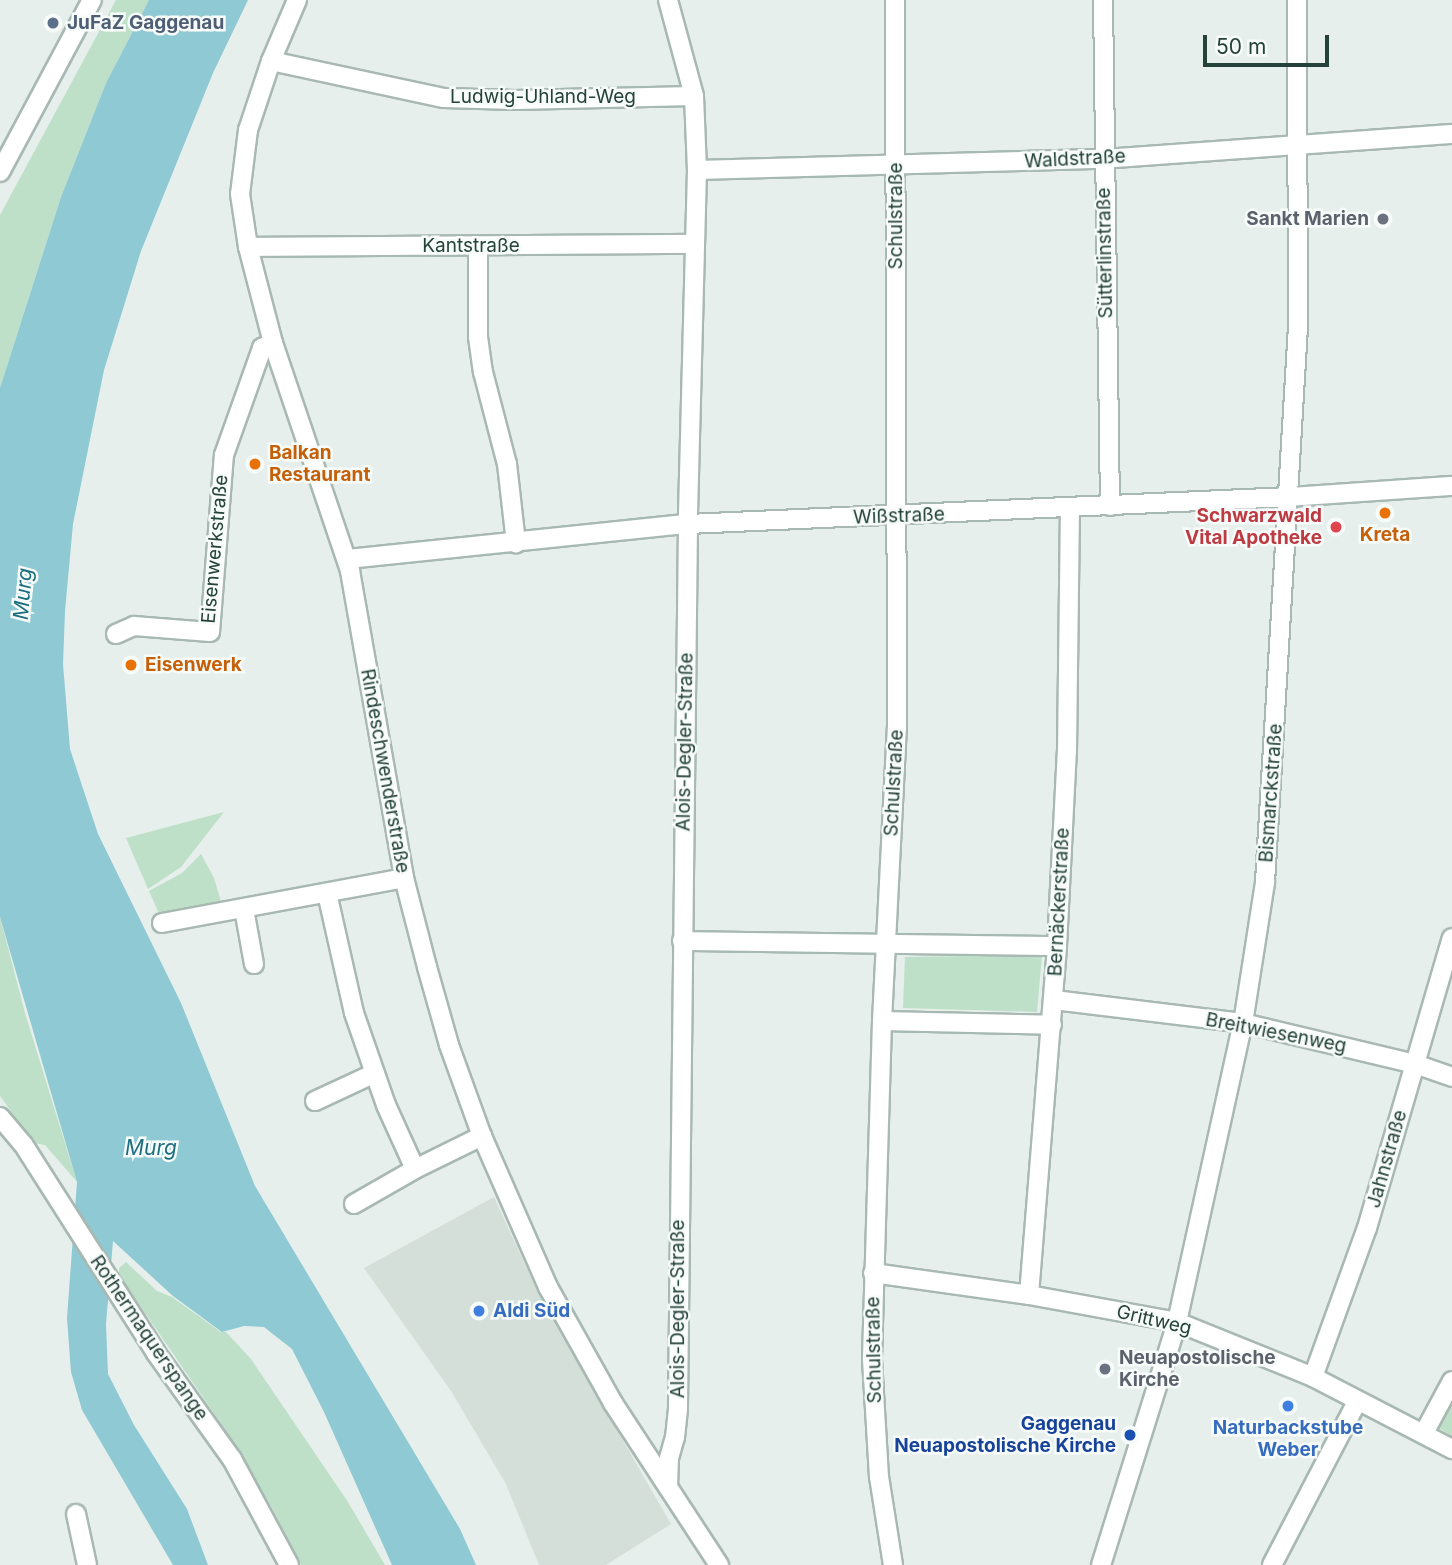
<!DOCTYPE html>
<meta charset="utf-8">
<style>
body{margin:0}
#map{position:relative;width:1452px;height:1565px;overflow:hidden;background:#e6efeb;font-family:Inter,sans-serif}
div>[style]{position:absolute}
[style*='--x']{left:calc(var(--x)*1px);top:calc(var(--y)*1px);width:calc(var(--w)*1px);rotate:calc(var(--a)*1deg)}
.built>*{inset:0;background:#d4dfda}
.green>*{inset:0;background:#bfe0c8}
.water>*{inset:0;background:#8ec9d4}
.roads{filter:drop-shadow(2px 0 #a8b8b2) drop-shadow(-2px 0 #a8b8b2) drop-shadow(0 2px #a8b8b2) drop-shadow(0 -2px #a8b8b2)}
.minor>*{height:18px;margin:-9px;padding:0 9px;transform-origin:9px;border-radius:9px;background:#fff}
.dots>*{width:19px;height:19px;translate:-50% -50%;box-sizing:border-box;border:4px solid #f7fbf9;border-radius:50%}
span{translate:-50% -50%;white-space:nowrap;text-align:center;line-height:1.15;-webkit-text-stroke:5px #f7fbf9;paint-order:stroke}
.service-label{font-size:19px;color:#4e5e75;font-weight:700}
.left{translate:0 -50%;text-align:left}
.street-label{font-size:19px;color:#24423a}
.worship-label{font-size:19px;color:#5b616d;font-weight:700}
.right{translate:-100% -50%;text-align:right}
.food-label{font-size:19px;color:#c56008;font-weight:700}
.health-label{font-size:19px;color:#be3a42;font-weight:700}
.shop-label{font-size:19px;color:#366cbe;font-weight:700}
.transit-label{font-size:19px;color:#164399;font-weight:700}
.water-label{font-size:21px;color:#1c6f80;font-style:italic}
.scale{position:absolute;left:1203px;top:35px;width:126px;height:32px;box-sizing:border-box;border:4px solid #24423a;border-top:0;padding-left:9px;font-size:21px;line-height:24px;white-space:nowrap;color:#24423a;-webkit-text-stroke:5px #f7fbf9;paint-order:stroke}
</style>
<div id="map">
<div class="built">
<div style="clip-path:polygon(494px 1197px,538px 1293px,671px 1524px,606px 1565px,539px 1565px,506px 1484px,451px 1391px,364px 1268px)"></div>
</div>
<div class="green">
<div style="clip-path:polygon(116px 0,149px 0,106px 83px,61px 197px,0 388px,0 215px)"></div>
<div style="clip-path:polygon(224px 812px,181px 867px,148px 889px,126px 838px)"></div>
<div style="clip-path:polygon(201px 854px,214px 878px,222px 905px,161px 918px,149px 891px,182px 873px)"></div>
<div style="clip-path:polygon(0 917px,25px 1013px,77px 1182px,45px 1145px,34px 1143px,0 1096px)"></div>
<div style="clip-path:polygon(1042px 955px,1037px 1012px,903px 1008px,905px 957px)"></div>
<div style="clip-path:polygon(126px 1262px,157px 1291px,172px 1297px,221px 1332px,226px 1332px,251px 1359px,348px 1502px,385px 1565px,301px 1565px,273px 1510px,233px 1441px,119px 1275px,119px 1268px)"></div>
<div style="clip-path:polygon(1452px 1400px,1452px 1436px,1437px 1427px)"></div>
</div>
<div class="water">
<div style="clip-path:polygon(149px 0,248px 0,213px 73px,141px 251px,104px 370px,73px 524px,65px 611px,63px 664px,70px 749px,98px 834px,181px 1003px,255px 1186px,460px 1529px,476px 1565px,392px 1565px,324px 1412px,292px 1349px,264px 1327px,244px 1326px,222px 1332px,173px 1296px,113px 1241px,106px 1324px,108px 1374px,134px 1425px,187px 1509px,208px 1565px,173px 1565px,82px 1410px,71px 1372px,67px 1318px,77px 1182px,0 917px,0 388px,61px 197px,106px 83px)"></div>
</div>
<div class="roads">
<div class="minor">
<div style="--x:297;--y:0;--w:66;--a:113.1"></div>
<div style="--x:271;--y:61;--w:73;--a:108.4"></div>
<div style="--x:248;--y:130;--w:64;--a:97.1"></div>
<div style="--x:240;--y:194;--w:54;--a:81.4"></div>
<div style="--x:248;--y:247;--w:99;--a:75.4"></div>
<div style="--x:273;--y:343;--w:241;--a:71.3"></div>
<div style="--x:350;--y:571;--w:312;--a:80"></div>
<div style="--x:404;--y:878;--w:92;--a:75.5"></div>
<div style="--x:427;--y:967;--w:81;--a:74.2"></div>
<div style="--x:449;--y:1045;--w:97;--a:70.1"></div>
<div style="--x:482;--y:1136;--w:165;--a:66.4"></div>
<div style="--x:548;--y:1287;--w:133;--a:60.7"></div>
<div style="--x:613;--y:1403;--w:194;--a:56.8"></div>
<div style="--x:668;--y:0;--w:99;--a:74.8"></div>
<div style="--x:694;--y:96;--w:74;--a:87.7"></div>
<div style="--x:697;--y:170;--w:354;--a:91.5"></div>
<div style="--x:688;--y:524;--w:885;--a:90.65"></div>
<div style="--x:678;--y:1409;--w:28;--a:96"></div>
<div style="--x:675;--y:1437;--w:22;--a:106"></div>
<div style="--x:669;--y:1458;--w:29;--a:92"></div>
<div style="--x:1103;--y:0;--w:506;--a:89.21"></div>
<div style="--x:271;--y:61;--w:177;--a:12.1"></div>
<div style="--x:444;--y:98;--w:71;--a:1.6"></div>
<div style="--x:515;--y:100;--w:179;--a:-1.3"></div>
<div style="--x:697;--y:170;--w:406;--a:-1.6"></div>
<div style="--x:1103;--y:159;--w:350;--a:-4.1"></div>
<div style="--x:0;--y:172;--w:195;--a:-61.9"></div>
<div style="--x:478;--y:246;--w:91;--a:90"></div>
<div style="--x:478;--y:337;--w:35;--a:82"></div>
<div style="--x:483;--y:372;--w:95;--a:75.4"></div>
<div style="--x:507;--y:464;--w:80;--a:83.5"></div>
<div style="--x:248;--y:247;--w:447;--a:-0.4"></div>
<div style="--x:347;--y:559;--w:343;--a:-5.9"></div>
<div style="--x:688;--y:524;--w:602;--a:-2.57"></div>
<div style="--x:1289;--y:497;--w:163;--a:-3.9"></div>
<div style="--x:116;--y:634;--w:20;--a:-24"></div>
<div style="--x:134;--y:626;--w:76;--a:4.5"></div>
<div style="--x:210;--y:632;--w:178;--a:-85.5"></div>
<div style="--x:224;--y:455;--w:114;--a:-70.4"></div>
<div style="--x:262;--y:348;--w:12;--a:-24"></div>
<div style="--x:327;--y:893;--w:123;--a:77.3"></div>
<div style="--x:354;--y:1013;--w:97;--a:70.8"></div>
<div style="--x:386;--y:1105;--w:70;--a:65.6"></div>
<div style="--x:415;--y:1169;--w:75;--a:-26.2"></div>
<div style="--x:244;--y:909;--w:56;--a:79.7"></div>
<div style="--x:162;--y:923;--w:246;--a:-10.5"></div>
<div style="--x:682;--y:941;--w:375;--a:0.8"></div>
<div style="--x:1054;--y:1000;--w:190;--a:6.9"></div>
<div style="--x:1243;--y:1023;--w:177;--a:13.4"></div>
<div style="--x:1415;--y:1064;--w:39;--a:19"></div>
<div style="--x:882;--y:1021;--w:170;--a:1.3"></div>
<div style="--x:315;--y:1101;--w:66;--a:-25"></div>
<div style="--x:0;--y:1117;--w:35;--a:50"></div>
<div style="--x:23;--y:1144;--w:248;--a:57.5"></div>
<div style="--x:156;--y:1353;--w:130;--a:54.4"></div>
<div style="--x:232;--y:1459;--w:120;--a:61.7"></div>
<div style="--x:354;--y:1204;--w:70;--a:-29.8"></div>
<div style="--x:873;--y:1273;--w:158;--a:8"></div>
<div style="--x:1029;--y:1295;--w:150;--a:10.3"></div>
<div style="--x:1177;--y:1322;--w:147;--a:22"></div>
<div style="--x:1313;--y:1377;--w:157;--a:27.4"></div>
<div style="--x:1029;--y:1295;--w:350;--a:-85.4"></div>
<div style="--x:1057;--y:946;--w:195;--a:-87.1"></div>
<div style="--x:1067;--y:751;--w:243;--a:-89.3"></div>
<div style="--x:1313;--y:1377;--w:158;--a:-70.1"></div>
<div style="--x:1367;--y:1228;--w:302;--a:-73.7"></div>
<div style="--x:1424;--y:1433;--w:59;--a:-61.7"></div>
<div style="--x:76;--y:1514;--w:52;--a:77.8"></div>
<div style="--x:893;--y:1565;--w:89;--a:-99"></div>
<div style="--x:879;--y:1477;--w:119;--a:-93.4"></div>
<div style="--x:872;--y:1358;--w:337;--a:-88.3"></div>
<div style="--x:882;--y:1021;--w:293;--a:-87.1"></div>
<div style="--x:897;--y:728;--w:728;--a:-90.16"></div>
<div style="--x:1101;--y:1565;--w:255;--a:-72.6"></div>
<div style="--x:1177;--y:1322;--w:306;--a:-77.6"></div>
<div style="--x:1243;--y:1023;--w:143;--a:-81.1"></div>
<div style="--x:1265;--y:882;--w:556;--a:-86.6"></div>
<div style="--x:1298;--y:327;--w:327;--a:-90.2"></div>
<div style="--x:1272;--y:1565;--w:184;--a:-62.5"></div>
</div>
</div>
<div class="dots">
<div style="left:53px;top:23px;background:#5c6f8a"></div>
<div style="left:1383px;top:219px;background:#6b7280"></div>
<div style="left:255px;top:464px;background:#e8710a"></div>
<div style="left:1385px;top:513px;background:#e8710a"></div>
<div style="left:1336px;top:527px;background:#e0444e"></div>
<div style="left:131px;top:665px;background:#e8710a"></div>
<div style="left:479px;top:1311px;background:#3f7fe0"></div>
<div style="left:1105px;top:1369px;background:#6b7280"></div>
<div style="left:1288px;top:1406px;background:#3f7fe0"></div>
<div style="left:1130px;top:1435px;background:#1a4fb4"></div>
</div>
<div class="service-label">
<span class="left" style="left:67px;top:23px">JuFaZ Gaggenau</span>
</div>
<div class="street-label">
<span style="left:543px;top:97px">Ludwig-Uhland-Weg</span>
<span style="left:1075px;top:159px;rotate:-3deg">Waldstraße</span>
<span style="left:896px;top:216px;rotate:-90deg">Schulstraße</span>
<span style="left:471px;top:246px">Kantstraße</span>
<span style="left:1105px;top:253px;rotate:-91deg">Sütterlinstraße</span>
<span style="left:899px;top:516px;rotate:-2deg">Wißstraße</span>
<span style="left:215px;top:549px;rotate:-85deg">Eisenwerkstraße</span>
<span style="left:685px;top:742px;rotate:-89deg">Alois-Degler-Straße</span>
<span style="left:385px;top:771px;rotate:80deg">Rindeschwenderstraße</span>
<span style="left:894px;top:783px;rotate:-87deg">Schulstraße</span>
<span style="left:1271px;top:793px;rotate:-86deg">Bismarckstraße</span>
<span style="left:1059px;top:902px;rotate:-87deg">Bernäckerstraße</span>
<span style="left:1276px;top:1033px;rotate:11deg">Breitwiesenweg</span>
<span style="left:1387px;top:1159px;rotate:-74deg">Jahnstraße</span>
<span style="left:678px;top:1309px;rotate:-90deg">Alois-Degler-Straße</span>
<span style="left:1154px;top:1320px;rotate:13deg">Grittweg</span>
<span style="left:149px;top:1338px;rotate:56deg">Rothermaquerspange</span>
<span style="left:874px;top:1350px;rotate:-91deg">Schulstraße</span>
</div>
<div class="worship-label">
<span class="right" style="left:1369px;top:219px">Sankt Marien</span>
<span class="left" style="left:1119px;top:1369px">Neuapostolische<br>Kirche</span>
</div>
<div class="food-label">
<span class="left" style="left:269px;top:464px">Balkan<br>Restaurant</span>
<span style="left:1385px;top:535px">Kreta</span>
<span class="left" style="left:145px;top:665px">Eisenwerk</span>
</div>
<div class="health-label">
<span class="right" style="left:1322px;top:527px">Schwarzwald<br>Vital Apotheke</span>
</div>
<div class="shop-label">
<span class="left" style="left:493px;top:1311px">Aldi Süd</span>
<span style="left:1288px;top:1439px">Naturbackstube<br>Weber</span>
</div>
<div class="transit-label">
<span class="right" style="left:1116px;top:1435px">Gaggenau<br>Neuapostolische Kirche</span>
</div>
<div class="water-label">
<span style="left:23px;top:594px;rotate:-85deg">Murg</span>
<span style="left:151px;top:1148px">Murg</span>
</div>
<div class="scale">50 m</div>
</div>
